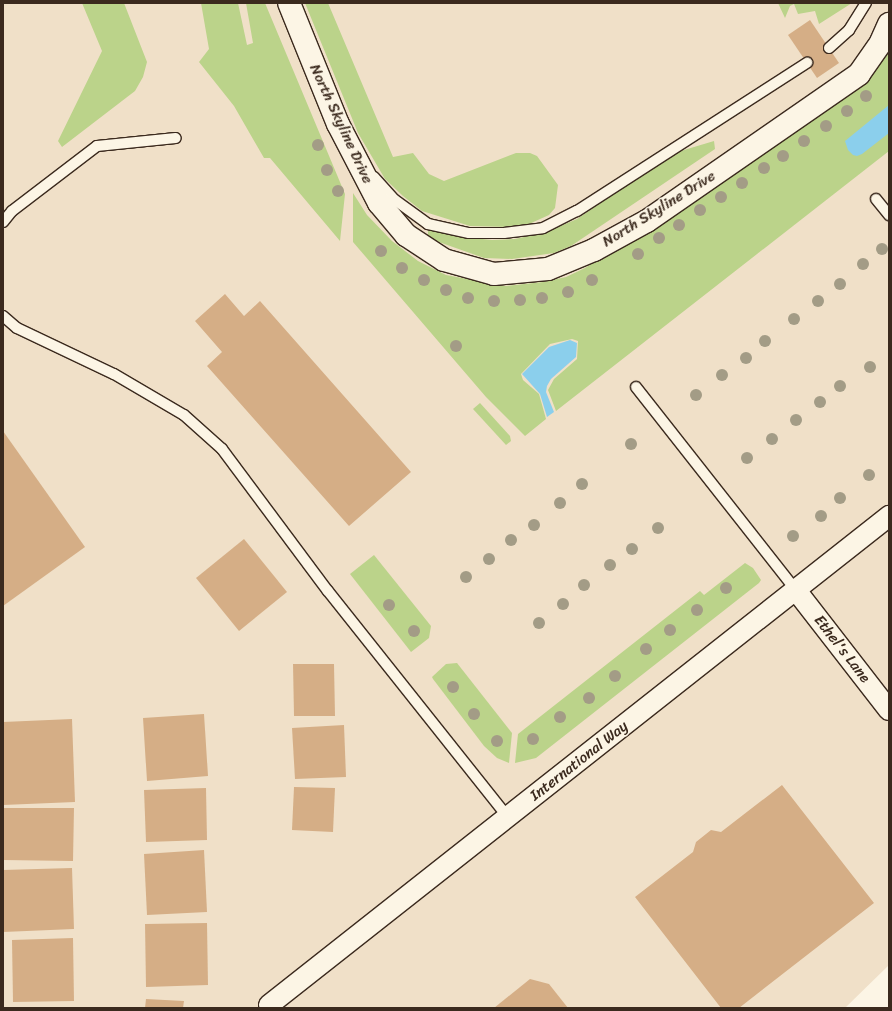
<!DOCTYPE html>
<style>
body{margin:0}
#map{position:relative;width:892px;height:1011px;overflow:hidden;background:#fcf5e5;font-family:Sriracha,sans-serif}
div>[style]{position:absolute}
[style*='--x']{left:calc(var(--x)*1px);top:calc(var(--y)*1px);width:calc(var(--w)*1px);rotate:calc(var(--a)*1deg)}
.built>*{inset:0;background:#f0e0c8}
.green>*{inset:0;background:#bbd38a}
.water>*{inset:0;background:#8bcfec}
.building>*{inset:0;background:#d5ae86}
.roads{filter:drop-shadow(1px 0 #3b2a1e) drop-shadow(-1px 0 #3b2a1e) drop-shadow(0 1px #3b2a1e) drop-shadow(0 -1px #3b2a1e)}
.service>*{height:10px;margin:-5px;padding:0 5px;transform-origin:5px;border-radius:5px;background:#fcf5e5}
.minor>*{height:20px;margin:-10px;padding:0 10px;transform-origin:10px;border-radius:10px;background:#fcf5e5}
.secondary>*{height:22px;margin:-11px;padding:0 11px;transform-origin:11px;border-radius:11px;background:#fcf5e5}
.trees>*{width:12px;height:12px;margin:-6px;border-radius:50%;background:#a39c86}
span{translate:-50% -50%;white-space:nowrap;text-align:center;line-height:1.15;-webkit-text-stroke:3px #fcf5e5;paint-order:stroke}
.street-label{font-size:15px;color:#3b2a1e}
.frame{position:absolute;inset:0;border:4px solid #3b2a1e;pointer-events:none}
</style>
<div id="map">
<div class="built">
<div style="clip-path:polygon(3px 3px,889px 3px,889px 965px,845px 1008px,3px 1008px)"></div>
</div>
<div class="green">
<div style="clip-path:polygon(82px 3px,124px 3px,147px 62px,143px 77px,135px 91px,62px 147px,58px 141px,102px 51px)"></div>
<div style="clip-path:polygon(201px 3px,238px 3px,247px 45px,253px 43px,246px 3px,265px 3px,345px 194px,340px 241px,270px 158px,264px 158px,234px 106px,199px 62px,209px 49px)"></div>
<div style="clip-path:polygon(305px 3px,328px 3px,393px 157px,413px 153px,429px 174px,444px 181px,516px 153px,530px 153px,537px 156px,558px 185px,555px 208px,549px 215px,529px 224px,510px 227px,470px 226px,422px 211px,403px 196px,385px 179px,358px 133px)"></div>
<div style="clip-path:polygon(778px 3px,852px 3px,819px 24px,815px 11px,798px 14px,794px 4px,790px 6px,785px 18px)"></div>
<div style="clip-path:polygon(889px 42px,889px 151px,556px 411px,548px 390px,554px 379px,577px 359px,578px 341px,572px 339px,550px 344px,521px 374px,523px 380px,539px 394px,546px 419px,525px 436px,486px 397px,353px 242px,353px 193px,367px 215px,392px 241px,418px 261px,446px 275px,505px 286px,543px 282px,566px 277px,585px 268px,663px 217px)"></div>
<div style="clip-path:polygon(714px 141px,715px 149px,571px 246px,554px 253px,512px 259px,484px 258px,436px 241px,428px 235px,428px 230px,432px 229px,454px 236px,492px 240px,515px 239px,546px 232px,577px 219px,674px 153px)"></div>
<div style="clip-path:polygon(480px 403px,510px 436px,511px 441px,506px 445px,473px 409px)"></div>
<div style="clip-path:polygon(374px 555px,431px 626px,429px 638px,411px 652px,350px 574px)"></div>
<div style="clip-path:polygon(745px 563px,753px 568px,761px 580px,759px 583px,536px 758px,515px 763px,518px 734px,700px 591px,704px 595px)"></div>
<div style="clip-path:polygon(457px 663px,512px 733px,509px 763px,497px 758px,484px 746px,433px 679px,432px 677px,446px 664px)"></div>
</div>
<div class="water">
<div style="clip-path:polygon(889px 105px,889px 133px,862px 154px,857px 156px,853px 155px,848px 150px,845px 141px)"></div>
<div style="clip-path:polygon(570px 340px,577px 343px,576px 357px,551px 379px,547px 386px,546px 392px,554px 412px,547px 417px,540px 394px,522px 374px,549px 347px)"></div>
</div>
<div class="building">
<div style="clip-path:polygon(810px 20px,839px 63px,817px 78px,788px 35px)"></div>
<div style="clip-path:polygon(225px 294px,244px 316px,260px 301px,411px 472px,349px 526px,207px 366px,222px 352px,195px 321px)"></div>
<div style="clip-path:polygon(3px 431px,85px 547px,3px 606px)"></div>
<div style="clip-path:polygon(244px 539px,287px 592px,239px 631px,196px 578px)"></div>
<div style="clip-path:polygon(293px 664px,334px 664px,335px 716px,294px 716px)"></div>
<div style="clip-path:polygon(204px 714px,208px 776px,147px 781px,143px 718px)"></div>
<div style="clip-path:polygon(72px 719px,75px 802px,3px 805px,3px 722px)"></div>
<div style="clip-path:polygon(344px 725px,346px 777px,295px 779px,292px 728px)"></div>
<div style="clip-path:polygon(782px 785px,874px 903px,739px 1008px,721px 1008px,635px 897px,693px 852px,696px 842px,711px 830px,721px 832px)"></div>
<div style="clip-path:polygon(294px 787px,335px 788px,333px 832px,292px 830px)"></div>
<div style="clip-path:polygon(206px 788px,207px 840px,146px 842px,144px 790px)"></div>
<div style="clip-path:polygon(3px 808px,74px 808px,73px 861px,3px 860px)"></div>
<div style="clip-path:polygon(204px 850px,207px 912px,147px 915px,144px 854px)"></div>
<div style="clip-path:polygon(72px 868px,74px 929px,3px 932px,3px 870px)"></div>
<div style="clip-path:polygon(207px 923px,208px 985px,146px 987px,145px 924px)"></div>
<div style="clip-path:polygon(73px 938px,74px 1001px,13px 1002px,12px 940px)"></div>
<div style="clip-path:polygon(530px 979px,549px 984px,568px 1008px,494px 1008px)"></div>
<div style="clip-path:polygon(146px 999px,184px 1001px,183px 1008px,145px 1008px)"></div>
</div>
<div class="roads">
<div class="service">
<div style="--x:829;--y:48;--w:27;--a:-42"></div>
<div style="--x:849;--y:30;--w:32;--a:-58"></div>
<div style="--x:374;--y:177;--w:31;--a:48"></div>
<div style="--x:395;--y:200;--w:41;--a:36"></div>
<div style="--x:428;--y:224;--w:42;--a:12.4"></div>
<div style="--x:469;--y:233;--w:35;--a:0"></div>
<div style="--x:504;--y:233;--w:39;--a:-7"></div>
<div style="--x:543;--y:228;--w:38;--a:-27"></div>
<div style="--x:577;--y:211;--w:274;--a:-32.8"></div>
<div style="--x:876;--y:199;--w:21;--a:51"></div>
<div style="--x:3;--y:222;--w:14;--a:-51"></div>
<div style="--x:12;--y:211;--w:107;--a:-37.4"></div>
<div style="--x:97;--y:146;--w:79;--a:-5.8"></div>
<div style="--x:3;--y:316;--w:18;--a:41"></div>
<div style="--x:17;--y:328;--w:107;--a:25.4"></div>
<div style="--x:114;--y:374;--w:81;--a:30.4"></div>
<div style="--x:184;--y:415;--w:51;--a:41.8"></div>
<div style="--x:222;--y:449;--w:177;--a:53.3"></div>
<div style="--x:328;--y:591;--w:289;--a:51.5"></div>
<div style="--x:636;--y:387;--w:257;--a:51.8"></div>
</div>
<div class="minor">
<div style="--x:795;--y:589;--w:153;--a:52.2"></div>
<div style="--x:269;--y:1005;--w:790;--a:-38.26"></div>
</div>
<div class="secondary">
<div style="--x:289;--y:3;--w:131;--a:68"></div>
<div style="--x:338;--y:124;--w:89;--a:62.6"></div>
<div style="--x:379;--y:203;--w:42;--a:49.8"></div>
<div style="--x:406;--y:235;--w:45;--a:33.3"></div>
<div style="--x:444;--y:260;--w:52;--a:15.6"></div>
<div style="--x:494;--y:274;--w:54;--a:-5.3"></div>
<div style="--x:548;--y:269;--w:50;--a:-22.4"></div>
<div style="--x:594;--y:250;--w:60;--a:-28.7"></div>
<div style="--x:647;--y:221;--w:258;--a:-34.7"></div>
<div style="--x:859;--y:74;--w:39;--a:-55"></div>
<div style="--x:881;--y:42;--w:20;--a:-66"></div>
</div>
</div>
<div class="trees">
<div style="left:866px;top:96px"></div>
<div style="left:847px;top:111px"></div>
<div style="left:826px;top:126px"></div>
<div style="left:804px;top:141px"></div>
<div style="left:318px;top:145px"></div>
<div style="left:783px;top:156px"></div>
<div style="left:764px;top:168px"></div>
<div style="left:327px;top:170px"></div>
<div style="left:742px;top:183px"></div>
<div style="left:338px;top:191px"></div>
<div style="left:721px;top:197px"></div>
<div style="left:700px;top:210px"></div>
<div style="left:679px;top:225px"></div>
<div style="left:659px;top:238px"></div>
<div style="left:882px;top:249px"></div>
<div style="left:381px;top:251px"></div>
<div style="left:638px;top:254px"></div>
<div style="left:863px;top:264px"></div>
<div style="left:402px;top:268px"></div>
<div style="left:424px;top:280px"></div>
<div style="left:592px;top:280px"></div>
<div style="left:840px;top:284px"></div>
<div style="left:446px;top:290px"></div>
<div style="left:568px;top:292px"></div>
<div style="left:468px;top:298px"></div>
<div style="left:542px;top:298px"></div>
<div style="left:520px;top:300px"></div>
<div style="left:494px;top:301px"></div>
<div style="left:818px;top:301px"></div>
<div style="left:794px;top:319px"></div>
<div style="left:765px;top:341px"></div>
<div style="left:456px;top:346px"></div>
<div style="left:746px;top:358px"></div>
<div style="left:870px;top:367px"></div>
<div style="left:722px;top:375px"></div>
<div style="left:840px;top:386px"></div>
<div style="left:696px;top:395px"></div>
<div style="left:820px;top:402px"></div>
<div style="left:796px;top:420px"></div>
<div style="left:772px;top:439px"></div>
<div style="left:631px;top:444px"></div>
<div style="left:747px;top:458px"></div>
<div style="left:869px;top:475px"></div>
<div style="left:582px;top:484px"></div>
<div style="left:840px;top:498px"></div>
<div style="left:560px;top:503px"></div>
<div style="left:821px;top:516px"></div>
<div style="left:534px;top:525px"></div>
<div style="left:658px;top:528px"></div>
<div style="left:793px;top:536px"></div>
<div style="left:511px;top:540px"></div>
<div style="left:632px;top:549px"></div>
<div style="left:489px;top:559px"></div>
<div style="left:610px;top:565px"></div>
<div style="left:466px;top:577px"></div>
<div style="left:584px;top:585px"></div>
<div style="left:726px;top:588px"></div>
<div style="left:563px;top:604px"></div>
<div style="left:389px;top:605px"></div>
<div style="left:697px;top:610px"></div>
<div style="left:539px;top:623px"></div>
<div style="left:670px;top:630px"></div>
<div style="left:414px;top:631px"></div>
<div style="left:646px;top:649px"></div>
<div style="left:615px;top:676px"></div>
<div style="left:453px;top:687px"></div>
<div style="left:589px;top:698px"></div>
<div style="left:474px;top:714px"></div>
<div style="left:560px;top:717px"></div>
<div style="left:533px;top:739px"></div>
<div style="left:497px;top:741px"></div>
</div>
<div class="street-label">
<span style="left:341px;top:124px;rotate:65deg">North Skyline Drive</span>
<span style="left:659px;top:209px;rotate:-32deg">North Skyline Drive</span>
<span style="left:842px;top:649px;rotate:52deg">Ethel's Lane</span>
<span style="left:579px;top:761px;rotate:-38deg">International Way</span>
</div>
<div class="frame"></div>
</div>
